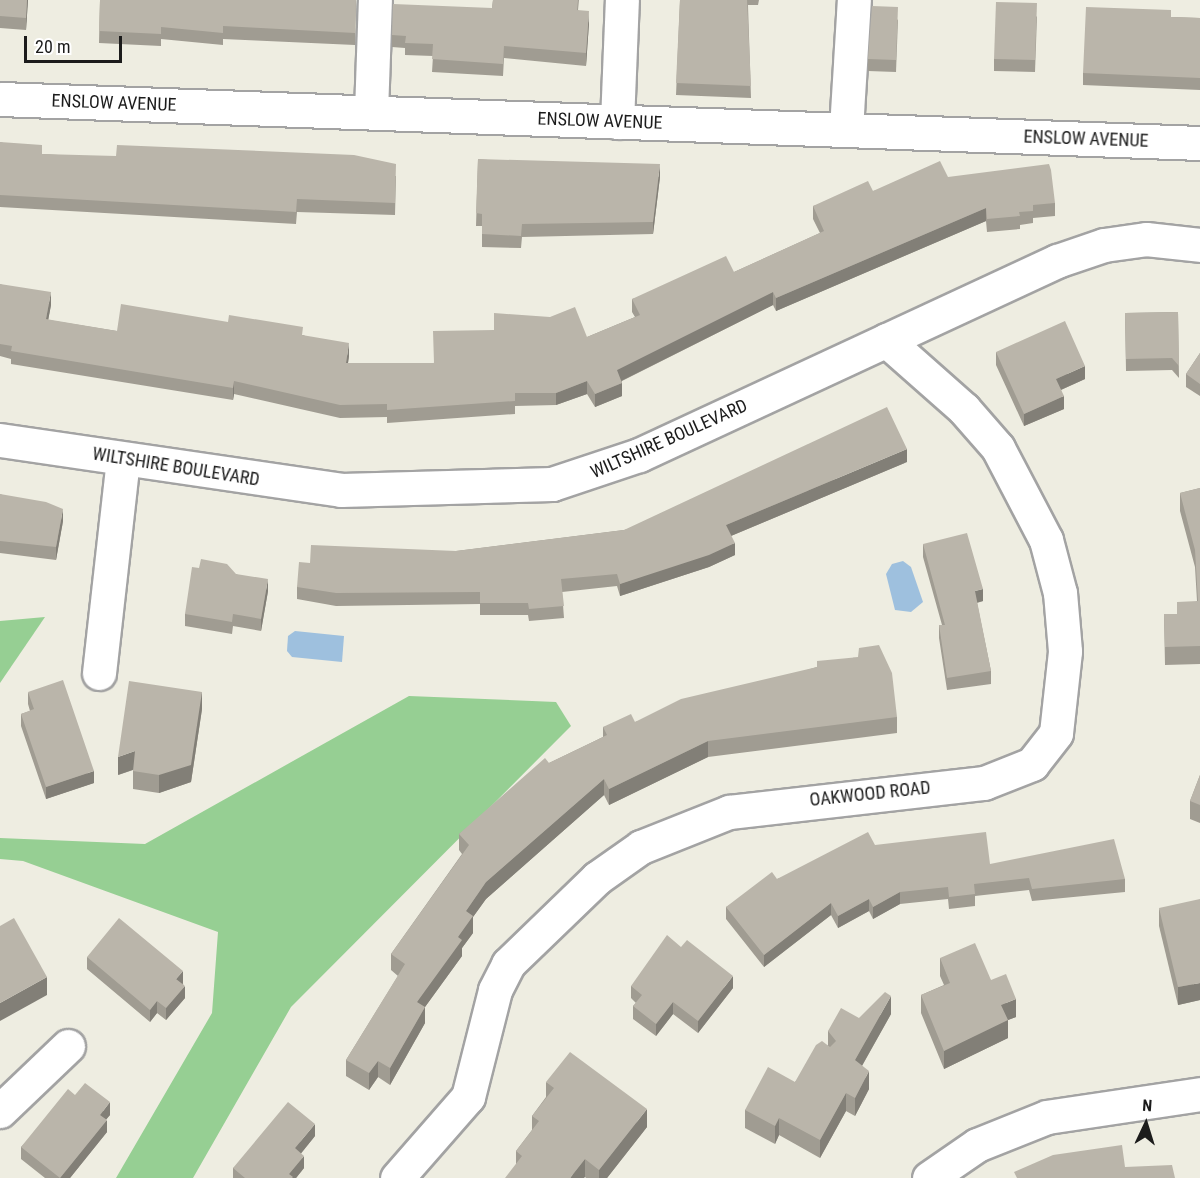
<!DOCTYPE html>
<style>
body{margin:0}
#map{position:relative;width:1200px;height:1178px;overflow:hidden;background:#eeede1;font-family:"Roboto Condensed",sans-serif}
div>[style]{position:absolute}
[style*='--x']{left:calc(var(--x)*1px);top:calc(var(--y)*1px);width:calc(var(--w)*1px);rotate:calc(var(--a)*1deg)}
.forest>*{inset:0;background:#96cf93}
.water>*{inset:0;background:#9ec0de}
.roads{filter:drop-shadow(2px 0 #a3a3a3) drop-shadow(-2px 0 #a3a3a3) drop-shadow(0 2px #a3a3a3) drop-shadow(0 -2px #a3a3a3)}
.minor>*{height:33px;margin:-16.5px;padding:0 16.5px;transform-origin:16.5px;border-radius:16.5px;background:#fff}
.wall>*{inset:0;background:#a09c92}
.shaded-wall>*{inset:0;background:#827f77}
.building>*{inset:0;background:#bab5aa}
span{translate:-50% -50%;white-space:nowrap;text-align:center;line-height:1.15;-webkit-text-stroke:5px #fff;paint-order:stroke}
.street-label{font-size:18px;color:#1c1c1c}
.north{position:absolute;left:1116px;top:1094px;width:60px;height:60px;-webkit-text-stroke:4px #fff;paint-order:stroke;rotate:4deg;font-size:16px;font-weight:700;line-height:24px;text-align:center;color:#1c1c1c}
.north::after{content:'';display:block;margin:auto;width:21px;height:27px;background:#1c1c1c;clip-path:polygon(50% 0,100% 100%,50% 72%,0 100%)}
.scale{position:absolute;left:24px;top:36px;width:98px;height:27px;box-sizing:border-box;border:3px solid #1c1c1c;border-top:0;padding-left:8px;font-size:18px;line-height:21px;white-space:nowrap;color:#1c1c1c;-webkit-text-stroke:4px #fff;paint-order:stroke}
</style>
<div id="map">
<div class="forest">
<div style="clip-path:polygon(45px 617px,0 683px,0 621px)"></div>
<div style="clip-path:polygon(409px 696px,556px 702px,571px 726px,291px 1007px,193px 1178px,116px 1178px,212px 1013px,218px 932px,23px 861px,0 859px,0 838px,145px 844px)"></div>
</div>
<div class="water">
<div style="clip-path:polygon(903px 561px,911px 567px,923px 602px,911px 612px,895px 610px,886px 574px,892px 564px)"></div>
<div style="clip-path:polygon(295px 631px,344px 636px,342px 662px,292px 657px,287px 651px,288px 636px)"></div>
</div>
<div class="roads">
<div class="minor">
<div style="--x:0;--y:99;--w:1201;--a:2.1"></div>
<div style="--x:371;--y:112;--w:112;--a:-88"></div>
<div style="--x:617;--y:122;--w:122;--a:-87.7"></div>
<div style="--x:846;--y:129;--w:129;--a:-86.5"></div>
<div style="--x:0;--y:440;--w:345;--a:8.3"></div>
<div style="--x:341;--y:490;--w:211;--a:-1.6"></div>
<div style="--x:552;--y:484;--w:92;--a:-18.4"></div>
<div style="--x:639;--y:455;--w:461;--a:-24.9"></div>
<div style="--x:1057;--y:261;--w:50;--a:-18.8"></div>
<div style="--x:1104;--y:245;--w:42;--a:-8.1"></div>
<div style="--x:1146;--y:239;--w:54;--a:6.3"></div>
<div style="--x:99;--y:673;--w:214;--a:-83.6"></div>
<div style="--x:0;--y:1111;--w:94;--a:-43.7"></div>
<div style="--x:397;--y:1178;--w:108;--a:-48.8"></div>
<div style="--x:468;--y:1097;--w:110;--a:-75.8"></div>
<div style="--x:495;--y:990;--w:29;--a:-63"></div>
<div style="--x:508;--y:964;--w:124;--a:-44"></div>
<div style="--x:597;--y:878;--w:54;--a:-35.2"></div>
<div style="--x:641;--y:847;--w:95;--a:-21.7"></div>
<div style="--x:729;--y:812;--w:257;--a:-6.5"></div>
<div style="--x:984;--y:783;--w:52;--a:-21.6"></div>
<div style="--x:1032;--y:764;--w:39;--a:-52"></div>
<div style="--x:1056;--y:733;--w:82;--a:-83.7"></div>
<div style="--x:1065;--y:651;--w:58;--a:-94.9"></div>
<div style="--x:1060;--y:593;--w:55;--a:-104.8"></div>
<div style="--x:1046;--y:540;--w:104;--a:-117.6"></div>
<div style="--x:998;--y:448;--w:52;--a:-131.1"></div>
<div style="--x:964;--y:409;--w:104;--a:-138.5"></div>
<div style="--x:929;--y:1178;--w:58;--a:-34.5"></div>
<div style="--x:977;--y:1145;--w:75;--a:-21.8"></div>
<div style="--x:1047;--y:1117;--w:155;--a:-8.5"></div>
</div>
</div>
<div class="wall">
<div style="clip-path:polygon(0 0,28px 0,26px 30px,0 28px)"></div>
<div style="clip-path:polygon(100px 0,356px 0,355px 45px,223px 39px,223px 45px,161px 39px,161px 46px,99px 43px)"></div>
<div style="clip-path:polygon(493px 0,579px 0,578px 10px,589px 23px,586px 66px,504px 58px,503px 76px,432px 72px,433px 56px,405px 55px,405px 48px,392px 47px,392px 35px,492px 8px)"></div>
<div style="clip-path:polygon(680px 0,759px 0,758px 5px,748px 5px,751px 98px,676px 95px)"></div>
<div style="clip-path:polygon(1037px 16px,1035px 72px,994px 71px,994px 59px)"></div>
<div style="clip-path:polygon(1171px 17px,1200px 18px,1200px 90px,1083px 85px,1083px 73px)"></div>
<div style="clip-path:polygon(898px 19px,896px 72px,868px 71px,868px 59px)"></div>
<div style="clip-path:polygon(0 142px,42px 154px,396px 176px,395px 215px,297px 212px,296px 224px,0 207px)"></div>
<div style="clip-path:polygon(478px 159px,660px 177px,653px 234px,522px 237px,521px 248px,482px 247px,482px 226px,476px 226px)"></div>
<div style="clip-path:polygon(948px 177px,1055px 203px,1055px 216px,1033px 218px,1033px 223px,1020px 225px,1020px 229px,987px 232px,986px 221px,776px 311px,773px 305px,622px 381px,622px 396px,595px 407px,587px 394px,556px 405px,515px 406px,515px 414px,387px 423px,387px 417px,340px 418px,234px 394px,233px 400px,11px 364px,11px 359px,0 356px,0 284px,51px 305px,48px 320px,117px 331px,303px 335px,349px 356px,348px 363px,433px 363px,587px 337px,635px 317px,632px 312px,632px 299px,734px 272px,820px 233px,813px 219px,813px 206px,873px 191px)"></div>
<div style="clip-path:polygon(1178px 312px,1179px 378px,1172px 370px,1126px 371px,1125px 313px)"></div>
<div style="clip-path:polygon(996px 352px,1085px 379px,1061px 390px,1064px 409px,1024px 426px,996px 365px)"></div>
<div style="clip-path:polygon(1200px 353px,1200px 396px,1186px 387px,1186px 374px)"></div>
<div style="clip-path:polygon(907px 462px,731px 536px,735px 555px,709px 567px,620px 596px,617px 586px,562px 592px,564px 618px,529px 621px,528px 615px,480px 615px,480px 604px,336px 606px,297px 599px,297px 587px,310px 563px,456px 551px,624px 530px)"></div>
<div style="clip-path:polygon(1200px 488px,1200px 664px,1165px 665px,1164px 614px,1177px 614px,1197px 601px,1195px 567px,1180px 511px,1180px 493px)"></div>
<div style="clip-path:polygon(0 494px,63px 521px,56px 560px,0 553px)"></div>
<div style="clip-path:polygon(923px 544px,983px 601px,977px 603px,991px 671px,991px 684px,947px 690px,939px 638px,939px 625px,942px 625px,923px 557px)"></div>
<div style="clip-path:polygon(236px 574px,268px 591px,261px 631px,233px 626px,232px 634px,185px 626px,185px 614px)"></div>
<div style="clip-path:polygon(817px 661px,897px 717px,897px 733px,708px 757px,609px 805px,604px 795px,486px 899px,473px 917px,473px 933px,462px 948px,462px 956px,425px 1007px,425px 1023px,390px 1085px,378px 1077px,369px 1090px,346px 1076px,346px 1060px,398px 976px,391px 970px,391px 954px,462px 854px,459px 850px,459px 834px,549px 763px,603px 737px,603px 727px,635px 722px,817px 667px)"></div>
<div style="clip-path:polygon(28px 692px,94px 783px,46px 799px,21px 726px,21px 714px,30px 711px,28px 704px)"></div>
<div style="clip-path:polygon(202px 709px,191px 782px,159px 793px,133px 789px,133px 770px,118px 775px)"></div>
<div style="clip-path:polygon(1200px 775px,1200px 823px,1190px 819px,1190px 801px)"></div>
<div style="clip-path:polygon(875px 845px,990px 864px,1125px 879px,1125px 892px,1032px 901px,1029px 890px,975px 896px,975px 906px,949px 909px,948px 899px,900px 904px,873px 919px,869px 911px,838px 928px,831px 915px,764px 967px,726px 919px,726px 907px,777px 879px)"></div>
<div style="clip-path:polygon(1159px 908px,1200px 1000px,1178px 1005px,1159px 926px)"></div>
<div style="clip-path:polygon(87px 957px,183px 983px,185px 998px,166px 1020px,157px 1013px,150px 1022px,87px 969px)"></div>
<div style="clip-path:polygon(940px 958px,991px 980px,1016px 1017px,1008px 1020px,1008px 1038px,944px 1069px,921px 1013px,921px 995px,944px 985px,940px 976px)"></div>
<div style="clip-path:polygon(631px 986px,733px 988px,698px 1033px,673px 1014px,656px 1036px,633px 1019px,633px 1006px,636px 1003px,631px 998px)"></div>
<div style="clip-path:polygon(891px 1014px,862px 1066px,869px 1089px,855px 1116px,846px 1111px,820px 1158px,779px 1135px,775px 1144px,745px 1128px,745px 1110px,795px 1082px,828px 1045px,828px 1031px,859px 1018px)"></div>
<div style="clip-path:polygon(546px 1082px,647px 1127px,607px 1178px,586px 1178px,585px 1177px,516px 1164px,516px 1151px,532px 1130px,532px 1116px,546px 1097px)"></div>
<div style="clip-path:polygon(75px 1095px,110px 1115px,106px 1119px,107px 1132px,70px 1178px,45px 1178px,21px 1159px,21px 1147px)"></div>
<div style="clip-path:polygon(315px 1136px,301px 1153px,304px 1168px,296px 1178px,233px 1178px,233px 1168px)"></div>
</div>
<div class="shaded-wall">
<div style="clip-path:polygon(27px 0,28px 0,26px 30px,26px 18px)"></div>
<div style="clip-path:polygon(589px 11px,589px 23px,586px 66px,586px 53px)"></div>
<div style="clip-path:polygon(660px 164px,660px 177px,653px 234px,653px 222px)"></div>
<div style="clip-path:polygon(986px 208px,986px 221px,776px 311px,776px 298px)"></div>
<div style="clip-path:polygon(51px 292px,51px 305px,46px 332px,46px 319px)"></div>
<div style="clip-path:polygon(773px 292px,773px 305px,617px 383px,617px 370px)"></div>
<div style="clip-path:polygon(349px 343px,349px 356px,346px 376px,346px 363px)"></div>
<div style="clip-path:polygon(1085px 366px,1085px 379px,1056px 392px,1056px 379px)"></div>
<div style="clip-path:polygon(234px 381px,234px 394px,233px 400px,233px 388px)"></div>
<div style="clip-path:polygon(587px 381px,587px 394px,556px 405px,556px 393px)"></div>
<div style="clip-path:polygon(622px 383px,622px 396px,595px 407px,595px 394px)"></div>
<div style="clip-path:polygon(1064px 396px,1064px 409px,1024px 426px,1024px 414px)"></div>
<div style="clip-path:polygon(907px 449px,907px 462px,726px 538px,726px 525px)"></div>
<div style="clip-path:polygon(63px 509px,63px 521px,56px 560px,56px 547px)"></div>
<div style="clip-path:polygon(735px 543px,735px 555px,709px 567px,620px 596px,620px 584px)"></div>
<div style="clip-path:polygon(268px 579px,268px 591px,261px 631px,261px 619px)"></div>
<div style="clip-path:polygon(983px 589px,983px 601px,975px 603px,975px 591px)"></div>
<div style="clip-path:polygon(202px 692px,202px 709px,191px 782px,159px 793px,159px 775px)"></div>
<div style="clip-path:polygon(708px 741px,708px 757px,609px 805px,609px 789px)"></div>
<div style="clip-path:polygon(135px 751px,135px 769px,118px 775px,118px 757px)"></div>
<div style="clip-path:polygon(94px 771px,94px 783px,46px 799px,46px 787px)"></div>
<div style="clip-path:polygon(604px 779px,604px 795px,486px 899px,473px 917px,473px 933px,462px 948px,462px 956px,417px 1018px,417px 1002px,458px 937px,466px 911px,486px 882px)"></div>
<div style="clip-path:polygon(900px 892px,900px 904px,873px 919px,873px 907px)"></div>
<div style="clip-path:polygon(869px 899px,869px 911px,838px 928px,838px 916px)"></div>
<div style="clip-path:polygon(831px 903px,831px 915px,764px 967px,764px 955px)"></div>
<div style="clip-path:polygon(183px 971px,183px 983px,176px 991px,176px 979px)"></div>
<div style="clip-path:polygon(733px 976px,733px 988px,698px 1033px,698px 1021px)"></div>
<div style="clip-path:polygon(47px 977px,47px 995px,0 1021px,0 1003px)"></div>
<div style="clip-path:polygon(1200px 983px,1200px 1000px,1178px 1005px,1178px 987px)"></div>
<div style="clip-path:polygon(185px 986px,185px 998px,166px 1020px,166px 1008px)"></div>
<div style="clip-path:polygon(891px 996px,891px 1014px,855px 1078px,855px 1060px)"></div>
<div style="clip-path:polygon(1016px 999px,1016px 1017px,1008px 1020px,1008px 1038px,944px 1069px,944px 1051px,1001px 1005px)"></div>
<div style="clip-path:polygon(157px 1001px,157px 1013px,150px 1022px,150px 1010px)"></div>
<div style="clip-path:polygon(673px 1002px,673px 1014px,656px 1036px,656px 1024px)"></div>
<div style="clip-path:polygon(425px 1007px,425px 1023px,390px 1085px,390px 1068px)"></div>
<div style="clip-path:polygon(378px 1061px,378px 1077px,369px 1090px,369px 1073px)"></div>
<div style="clip-path:polygon(869px 1071px,869px 1089px,855px 1116px,855px 1098px)"></div>
<div style="clip-path:polygon(846px 1093px,846px 1111px,820px 1158px,820px 1140px)"></div>
<div style="clip-path:polygon(110px 1102px,110px 1115px,100px 1127px,100px 1115px)"></div>
<div style="clip-path:polygon(647px 1109px,647px 1127px,607px 1178px,599px 1178px,599px 1170px)"></div>
<div style="clip-path:polygon(779px 1118px,779px 1135px,775px 1144px,775px 1126px)"></div>
<div style="clip-path:polygon(107px 1120px,107px 1132px,70px 1178px,60px 1178px)"></div>
<div style="clip-path:polygon(315px 1124px,315px 1136px,295px 1161px,295px 1148px)"></div>
<div style="clip-path:polygon(304px 1156px,304px 1168px,296px 1178px,289px 1178px,289px 1174px)"></div>
<div style="clip-path:polygon(585px 1159px,585px 1177px,584px 1178px,570px 1178px)"></div>
</div>
<div class="building">
<div style="clip-path:polygon(0 0,27px 0,26px 18px,0 16px)"></div>
<div style="clip-path:polygon(100px 0,356px 0,355px 33px,223px 26px,223px 33px,161px 27px,161px 34px,99px 31px)"></div>
<div style="clip-path:polygon(493px 0,578px 0,577px 10px,589px 11px,586px 53px,504px 46px,503px 64px,432px 59px,433px 44px,405px 43px,406px 36px,392px 35px,393px 4px,492px 8px)"></div>
<div style="clip-path:polygon(680px 0,747px 0,751px 86px,676px 83px)"></div>
<div style="clip-path:polygon(996px 2px,1037px 3px,1035px 60px,994px 59px)"></div>
<div style="clip-path:polygon(872px 6px,898px 7px,896px 60px,868px 59px)"></div>
<div style="clip-path:polygon(1086px 7px,1171px 10px,1171px 17px,1200px 18px,1200px 78px,1083px 73px)"></div>
<div style="clip-path:polygon(0 142px,42px 145px,42px 154px,116px 156px,117px 145px,354px 155px,396px 164px,395px 203px,297px 199px,296px 212px,0 195px)"></div>
<div style="clip-path:polygon(478px 159px,660px 164px,653px 222px,522px 224px,521px 236px,482px 234px,482px 214px,476px 213px)"></div>
<div style="clip-path:polygon(940px 161px,948px 177px,1049px 164px,1051px 170px,1055px 203px,1033px 205px,1033px 211px,1019px 212px,1020px 216px,987px 219px,986px 208px,776px 298px,773px 292px,617px 370px,622px 383px,595px 394px,587px 381px,556px 393px,515px 393px,515px 401px,387px 410px,387px 404px,340px 405px,234px 381px,233px 388px,11px 351px,12px 346px,0 344px,0 284px,51px 292px,46px 319px,117px 331px,121px 304px,228px 322px,229px 315px,303px 327px,302px 335px,349px 343px,346px 363px,434px 363px,433px 331px,494px 330px,494px 313px,550px 317px,575px 307px,587px 337px,640px 315px,632px 299px,726px 256px,734px 272px,824px 231px,813px 206px,868px 181px,873px 191px)"></div>
<div style="clip-path:polygon(1178px 312px,1179px 366px,1172px 358px,1126px 359px,1125px 313px)"></div>
<div style="clip-path:polygon(1065px 321px,1085px 366px,1056px 379px,1064px 396px,1024px 414px,996px 352px)"></div>
<div style="clip-path:polygon(1200px 353px,1200px 384px,1186px 374px)"></div>
<div style="clip-path:polygon(887px 407px,907px 449px,726px 525px,735px 543px,709px 555px,620px 584px,617px 574px,561px 579px,564px 606px,529px 609px,528px 603px,480px 603px,480px 592px,336px 593px,297px 587px,299px 562px,310px 563px,311px 545px,456px 551px,624px 530px)"></div>
<div style="clip-path:polygon(1200px 488px,1200px 646px,1165px 647px,1164px 614px,1177px 614px,1177px 602px,1198px 601px,1195px 550px,1180px 493px)"></div>
<div style="clip-path:polygon(0 494px,46px 502px,63px 509px,56px 547px,0 541px)"></div>
<div style="clip-path:polygon(967px 533px,983px 589px,975px 591px,991px 671px,947px 678px,939px 625px,945px 625px,923px 544px)"></div>
<div style="clip-path:polygon(201px 559px,227px 564px,236px 574px,268px 579px,261px 619px,233px 614px,232px 622px,185px 614px,192px 567px,199px 568px)"></div>
<div style="clip-path:polygon(879px 645px,892px 673px,897px 717px,708px 741px,609px 789px,604px 779px,486px 882px,466px 911px,473px 916px,458px 937px,462px 940px,417px 1002px,425px 1007px,390px 1068px,378px 1061px,369px 1073px,346px 1060px,405px 964px,391px 954px,469px 845px,459px 834px,545px 758px,549px 763px,607px 735px,603px 727px,631px 714px,635px 722px,681px 699px,817px 667px,817px 661px,858px 657px,859px 648px)"></div>
<div style="clip-path:polygon(63px 680px,94px 771px,46px 787px,21px 714px,34px 709px,28px 692px)"></div>
<div style="clip-path:polygon(129px 681px,202px 692px,191px 765px,159px 775px,133px 771px,135px 751px,118px 757px)"></div>
<div style="clip-path:polygon(1200px 775px,1200px 805px,1190px 801px)"></div>
<div style="clip-path:polygon(868px 832px,875px 845px,986px 832px,990px 864px,1114px 839px,1125px 879px,1032px 889px,1029px 878px,974px 884px,975px 894px,949px 897px,948px 887px,900px 892px,873px 907px,869px 899px,838px 916px,831px 903px,764px 955px,726px 907px,772px 872px,777px 879px)"></div>
<div style="clip-path:polygon(1200px 899px,1200px 983px,1178px 987px,1159px 908px)"></div>
<div style="clip-path:polygon(14px 918px,47px 977px,0 1003px,0 926px)"></div>
<div style="clip-path:polygon(119px 918px,183px 971px,176px 979px,185px 986px,166px 1008px,157px 1001px,150px 1010px,87px 957px)"></div>
<div style="clip-path:polygon(667px 935px,681px 947px,687px 940px,733px 976px,698px 1021px,673px 1002px,656px 1024px,633px 1006px,642px 995px,631px 986px)"></div>
<div style="clip-path:polygon(975px 943px,991px 980px,1006px 974px,1016px 999px,1001px 1005px,1008px 1020px,944px 1051px,921px 995px,950px 983px,940px 958px)"></div>
<div style="clip-path:polygon(885px 992px,891px 996px,855px 1060px,869px 1071px,855px 1098px,846px 1093px,820px 1140px,779px 1118px,775px 1126px,745px 1110px,768px 1067px,795px 1082px,816px 1045px,822px 1041px,830px 1047px,836px 1041px,828px 1031px,841px 1008px,859px 1018px)"></div>
<div style="clip-path:polygon(570px 1052px,647px 1109px,599px 1170px,585px 1159px,570px 1178px,505px 1178px,522px 1156px,516px 1151px,539px 1121px,532px 1116px,554px 1088px,546px 1082px)"></div>
<div style="clip-path:polygon(85px 1083px,110px 1102px,100px 1115px,107px 1120px,60px 1178px,21px 1147px,68px 1089px,75px 1095px)"></div>
<div style="clip-path:polygon(288px 1102px,315px 1124px,295px 1148px,304px 1156px,289px 1174px,293px 1177px,292px 1178px,245px 1178px,233px 1168px)"></div>
<div style="clip-path:polygon(1122px 1145px,1125px 1167px,1172px 1165px,1175px 1178px,1017px 1178px,1014px 1172px,1053px 1155px)"></div>
</div>
<div class="street-label">
<span style="left:114px;top:103px;rotate:2deg">ENSLOW AVENUE</span>
<span style="left:600px;top:121px;rotate:2deg">ENSLOW AVENUE</span>
<span style="left:1086px;top:139px;rotate:2deg">ENSLOW AVENUE</span>
<span style="left:669px;top:439px;rotate:-24deg">WILTSHIRE BOULEVARD</span>
<span style="left:176px;top:467px;rotate:9deg">WILTSHIRE BOULEVARD</span>
<span style="left:870px;top:794px;rotate:-6deg">OAKWOOD ROAD</span>
</div>
<div class="north">N</div>
<div class="scale">20 m</div>
</div>
